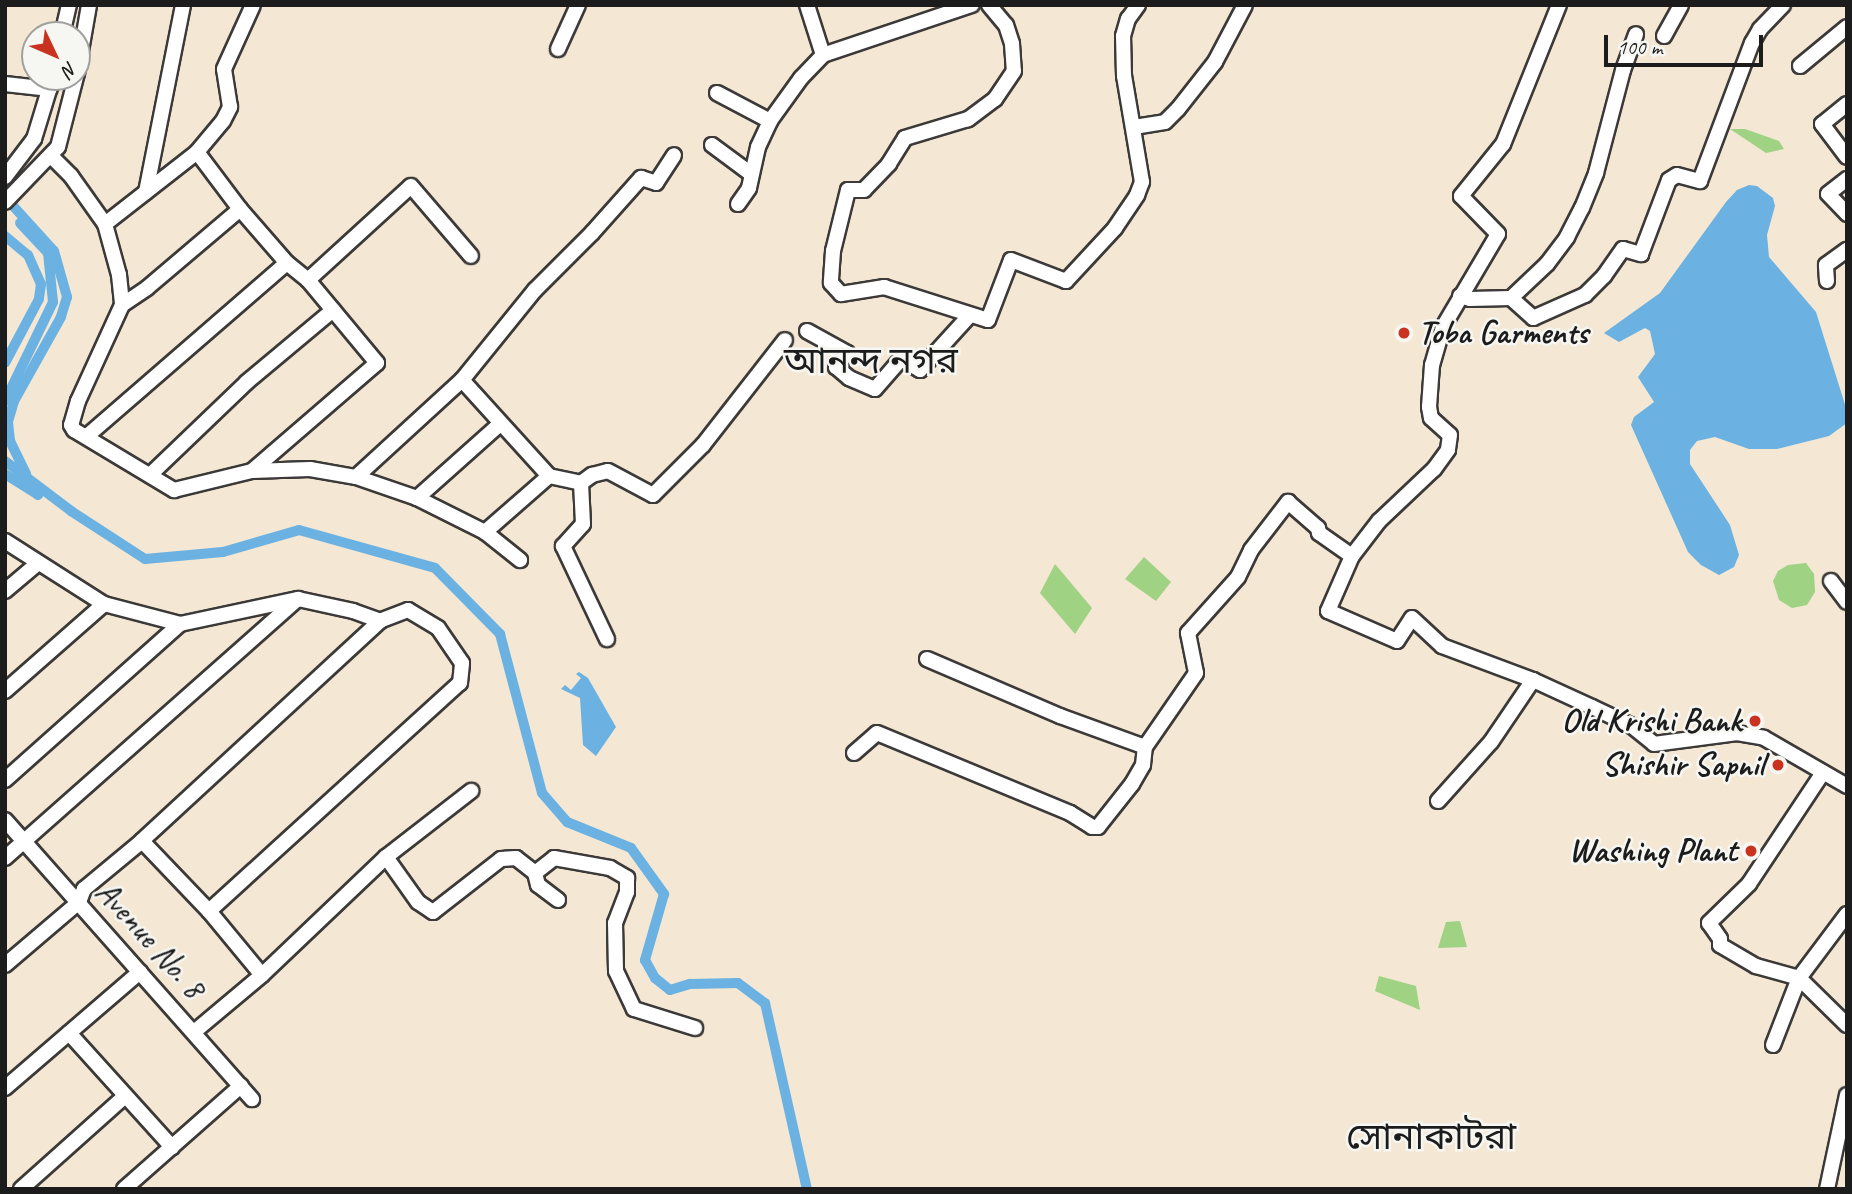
<!DOCTYPE html>
<meta charset="utf-8">
<style>
body{margin:0}
#map{position:relative;width:1852px;height:1194px;overflow:hidden;background:#f4e7d4;font-family:Caveat,"Noto Sans Bengali",sans-serif}
div>[style]{position:absolute}
[style*='--x']{left:calc(var(--x)*1px);top:calc(var(--y)*1px);width:calc(var(--w)*1px);rotate:calc(var(--a)*1deg)}
.green>*{inset:0;background:#9fd283}
.water>*{inset:0;background:#6bb2e2}
.canal>*{height:10px;margin:-5px;padding:0 5px;transform-origin:5px;border-radius:5px;background:#6bb2e2}
.roads{filter:drop-shadow(2px 0 #3c3a38) drop-shadow(-2px 0 #3c3a38) drop-shadow(0 2px #3c3a38) drop-shadow(0 -2px #3c3a38)}
.minor>*{height:14px;margin:-7px;padding:0 7px;transform-origin:7px;border-radius:7px;background:#fff}
.dots>*{width:19px;height:19px;translate:-50% -50%;box-sizing:border-box;border:4px solid #f6f6f2;border-radius:50%}
span{translate:-50% -50%;white-space:nowrap;text-align:center;line-height:1.15;-webkit-text-stroke:5px #f6f6f2;paint-order:stroke}
.poi-label{font-size:33px;color:#1c1c1c;font-weight:700}
.left{translate:0 -50%;text-align:left}
.right{translate:-100% -50%;text-align:right}
.street-label{font-size:33px;color:#1c1c1c}
.quarter-label{font-size:37px;color:#1c1c1c}
.frame{position:absolute;inset:0;border:7px solid #1c1c1c;pointer-events:none}
.north{position:absolute;left:21px;top:21px;width:70px;height:70px;box-sizing:border-box;background:#f6f6f2;border:2px solid #9f9f9c;border-radius:50%;rotate:134deg;font-size:19px;font-weight:700;line-height:28px;text-align:center;color:#1c1c1c}
.north::after{content:'';display:block;margin:auto;width:24px;height:32px;background:#c8321e;clip-path:polygon(50% 0,100% 100%,50% 72%,0 100%)}
.scale{position:absolute;left:1604px;top:35px;width:159px;height:32px;box-sizing:border-box;border:4px solid #1c1c1c;border-top:0;padding-left:9px;font-size:21px;line-height:24px;white-space:nowrap;color:#1c1c1c;-webkit-text-stroke:5px #f6f6f2;paint-order:stroke}
</style>
<div id="map">
<div class="green">
<div style="clip-path:polygon(1730px 129px,1745px 129px,1779px 141px,1784px 149px,1766px 153px)"></div>
<div style="clip-path:polygon(1144px 557px,1171px 582px,1156px 601px,1125px 579px)"></div>
<div style="clip-path:polygon(1806px 563px,1814px 574px,1815px 592px,1807px 605px,1792px 608px,1779px 600px,1773px 581px,1778px 571px,1788px 565px)"></div>
<div style="clip-path:polygon(1055px 564px,1092px 608px,1075px 634px,1040px 593px)"></div>
<div style="clip-path:polygon(1460px 921px,1467px 947px,1438px 948px,1446px 922px)"></div>
<div style="clip-path:polygon(1379px 976px,1416px 986px,1420px 1010px,1375px 991px)"></div>
</div>
<div class="water">
<div style="clip-path:polygon(1749px 185px,1757px 186px,1773px 198px,1775px 206px,1767px 235px,1769px 257px,1816px 312px,1847px 411px,1847px 423px,1829px 436px,1777px 449px,1749px 449px,1715px 437px,1697px 441px,1690px 450px,1690px 464px,1730px 525px,1739px 555px,1734px 567px,1719px 575px,1701px 565px,1688px 552px,1631px 425px,1634px 417px,1654px 402px,1638px 377px,1655px 354px,1650px 331px,1645px 328px,1619px 342px,1604px 333px,1660px 293px,1726px 202px,1737px 190px)"></div>
<div style="clip-path:polygon(579px 672px,588px 678px,616px 727px,596px 756px,583px 745px,580px 698px,561px 689px,565px 685px,571px 690px,581px 678px,576px 674px)"></div>
</div>
<div class="canal">
<div style="--x:5;--y:197;--w:73;--a:47.8"></div>
<div style="--x:54;--y:251;--w:48;--a:74.2"></div>
<div style="--x:67;--y:297;--w:21;--a:107"></div>
<div style="--x:61;--y:317;--w:96;--a:119.2"></div>
<div style="--x:14;--y:401;--w:22;--a:106"></div>
<div style="--x:8;--y:422;--w:19;--a:84"></div>
<div style="--x:10;--y:441;--w:37;--a:64"></div>
<div style="--x:5;--y:236;--w:30;--a:40"></div>
<div style="--x:28;--y:255;--w:32;--a:66"></div>
<div style="--x:41;--y:284;--w:15;--a:98"></div>
<div style="--x:39;--y:299;--w:72;--a:118"></div>
<div style="--x:5;--y:401;--w:110;--a:-64.1"></div>
<div style="--x:53;--y:302;--w:49;--a:-95.8"></div>
<div style="--x:48;--y:253;--w:41;--a:-133"></div>
<div style="--x:5;--y:461;--w:83;--a:37.1"></div>
<div style="--x:71;--y:511;--w:88;--a:33"></div>
<div style="--x:145;--y:559;--w:78;--a:-5.1"></div>
<div style="--x:223;--y:552;--w:79;--a:-16.1"></div>
<div style="--x:299;--y:530;--w:141;--a:15.6"></div>
<div style="--x:435;--y:568;--w:93;--a:45.4"></div>
<div style="--x:500;--y:634;--w:164;--a:75.2"></div>
<div style="--x:542;--y:793;--w:38;--a:49"></div>
<div style="--x:567;--y:822;--w:69;--a:22.1"></div>
<div style="--x:631;--y:848;--w:57;--a:54.3"></div>
<div style="--x:664;--y:894;--w:69;--a:106.1"></div>
<div style="--x:645;--y:960;--w:21;--a:61"></div>
<div style="--x:655;--y:978;--w:19;--a:39"></div>
<div style="--x:670;--y:990;--w:21;--a:-17"></div>
<div style="--x:690;--y:984;--w:48;--a:-1.2"></div>
<div style="--x:738;--y:983;--w:34;--a:37"></div>
<div style="--x:765;--y:1003;--w:191;--a:77.3"></div>
<div style="--x:5;--y:474;--w:39;--a:32"></div>
<div style="--x:38;--y:495;--w:8;--a:-120"></div>
</div>
<div class="roads">
<div class="minor">
<div style="--x:807;--y:5;--w:52;--a:72.3"></div>
<div style="--x:989;--y:5;--w:26;--a:50"></div>
<div style="--x:1006;--y:25;--w:20;--a:72"></div>
<div style="--x:1012;--y:44;--w:27;--a:86"></div>
<div style="--x:1014;--y:71;--w:34;--a:124"></div>
<div style="--x:995;--y:99;--w:34;--a:143"></div>
<div style="--x:968;--y:119;--w:66;--a:163.2"></div>
<div style="--x:905;--y:138;--w:31;--a:122"></div>
<div style="--x:889;--y:164;--w:36;--a:134"></div>
<div style="--x:864;--y:190;--w:16;--a:180"></div>
<div style="--x:848;--y:190;--w:63;--a:103.8"></div>
<div style="--x:833;--y:251;--w:32;--a:94"></div>
<div style="--x:831;--y:283;--w:15;--a:48"></div>
<div style="--x:841;--y:294;--w:44;--a:-9.2"></div>
<div style="--x:884;--y:287;--w:109;--a:17.6"></div>
<div style="--x:988;--y:320;--w:64;--a:-69"></div>
<div style="--x:1011;--y:260;--w:59;--a:20.9"></div>
<div style="--x:1066;--y:281;--w:72;--a:-47.2"></div>
<div style="--x:1115;--y:228;--w:40;--a:-56"></div>
<div style="--x:1137;--y:195;--w:14;--a:-69"></div>
<div style="--x:1142;--y:182;--w:108;--a:-99.6"></div>
<div style="--x:1124;--y:76;--w:40;--a:-91.4"></div>
<div style="--x:1123;--y:36;--w:18;--a:-74"></div>
<div style="--x:1128;--y:19;--w:17;--a:-54"></div>
<div style="--x:1559;--y:5;--w:150;--a:111.9"></div>
<div style="--x:1503;--y:144;--w:67;--a:128.9"></div>
<div style="--x:1461;--y:196;--w:53;--a:45.8"></div>
<div style="--x:1498;--y:234;--w:108;--a:120.6"></div>
<div style="--x:1443;--y:327;--w:40;--a:106"></div>
<div style="--x:1432;--y:365;--w:42;--a:94.1"></div>
<div style="--x:1429;--y:407;--w:11;--a:80"></div>
<div style="--x:1431;--y:418;--w:25;--a:42"></div>
<div style="--x:1450;--y:435;--w:15;--a:98"></div>
<div style="--x:1448;--y:450;--w:24;--a:126"></div>
<div style="--x:1434;--y:469;--w:76;--a:136.6"></div>
<div style="--x:1379;--y:521;--w:44;--a:127.6"></div>
<div style="--x:1352;--y:556;--w:60;--a:113.6"></div>
<div style="--x:1328;--y:611;--w:75;--a:23.5"></div>
<div style="--x:1397;--y:641;--w:27;--a:-57"></div>
<div style="--x:1412;--y:618;--w:41;--a:43"></div>
<div style="--x:1442;--y:646;--w:97;--a:20.5"></div>
<div style="--x:1533;--y:680;--w:65;--a:24.6"></div>
<div style="--x:1592;--y:707;--w:44;--a:25.4"></div>
<div style="--x:1632;--y:726;--w:28;--a:39"></div>
<div style="--x:1654;--y:744;--w:84;--a:-7.5"></div>
<div style="--x:1737;--y:733;--w:27;--a:10"></div>
<div style="--x:1764;--y:738;--w:96;--a:30"></div>
<div style="--x:62;--y:35;--w:31;--a:-77"></div>
<div style="--x:1664;--y:36;--w:35;--a:-61"></div>
<div style="--x:558;--y:49;--w:48;--a:-65.6"></div>
<div style="--x:1800;--y:66;--w:61;--a:-39.7"></div>
<div style="--x:77;--y:74;--w:70;--a:-80.1"></div>
<div style="--x:5;--y:84;--w:45;--a:6.3"></div>
<div style="--x:717;--y:93;--w:60;--a:27.8"></div>
<div style="--x:1847;--y:104;--w:32;--a:141"></div>
<div style="--x:1822;--y:124;--w:41;--a:52.9"></div>
<div style="--x:1134;--y:127;--w:31;--a:-9"></div>
<div style="--x:1165;--y:122;--w:18;--a:-45"></div>
<div style="--x:1178;--y:109;--w:60;--a:-51.8"></div>
<div style="--x:1215;--y:62;--w:64;--a:-62.2"></div>
<div style="--x:712;--y:145;--w:49;--a:36.6"></div>
<div style="--x:197;--y:152;--w:71;--a:53"></div>
<div style="--x:240;--y:209;--w:72;--a:49"></div>
<div style="--x:287;--y:263;--w:27;--a:39"></div>
<div style="--x:308;--y:280;--w:108;--a:50.3"></div>
<div style="--x:377;--y:363;--w:165;--a:139.2"></div>
<div style="--x:51;--y:156;--w:28;--a:45"></div>
<div style="--x:71;--y:176;--w:59;--a:54.7"></div>
<div style="--x:105;--y:224;--w:53;--a:74.6"></div>
<div style="--x:119;--y:275;--w:30;--a:84"></div>
<div style="--x:122;--y:305;--w:106;--a:114.6"></div>
<div style="--x:78;--y:401;--w:25;--a:106"></div>
<div style="--x:71;--y:425;--w:6;--a:59"></div>
<div style="--x:74;--y:430;--w:117;--a:31"></div>
<div style="--x:174;--y:490;--w:80;--a:-13.7"></div>
<div style="--x:252;--y:471;--w:58;--a:-2"></div>
<div style="--x:310;--y:469;--w:47;--a:9.9"></div>
<div style="--x:356;--y:477;--w:65;--a:19"></div>
<div style="--x:417;--y:498;--w:76;--a:26.6"></div>
<div style="--x:485;--y:532;--w:45;--a:38.7"></div>
<div style="--x:5;--y:177;--w:48;--a:-52.7"></div>
<div style="--x:34;--y:139;--w:65;--a:-73"></div>
<div style="--x:1847;--y:179;--w:24;--a:142"></div>
<div style="--x:1828;--y:194;--w:28;--a:46"></div>
<div style="--x:146;--y:192;--w:191;--a:-78.8"></div>
<div style="--x:5;--y:202;--w:76;--a:-46.1"></div>
<div style="--x:58;--y:147;--w:72;--a:-75.6"></div>
<div style="--x:738;--y:204;--w:19;--a:-55"></div>
<div style="--x:749;--y:188;--w:42;--a:-77.6"></div>
<div style="--x:758;--y:147;--w:29;--a:-65"></div>
<div style="--x:770;--y:121;--w:53;--a:-54.2"></div>
<div style="--x:801;--y:78;--w:32;--a:-46"></div>
<div style="--x:823;--y:55;--w:157;--a:-18.6"></div>
<div style="--x:105;--y:224;--w:117;--a:-38"></div>
<div style="--x:197;--y:152;--w:40;--a:-50"></div>
<div style="--x:223;--y:121;--w:16;--a:-63"></div>
<div style="--x:230;--y:107;--w:38;--a:-99"></div>
<div style="--x:224;--y:69;--w:70;--a:-65.6"></div>
<div style="--x:308;--y:280;--w:139;--a:-42.4"></div>
<div style="--x:411;--y:186;--w:92;--a:49.4"></div>
<div style="--x:1827;--y:281;--w:16;--a:-94"></div>
<div style="--x:1826;--y:265;--w:26;--a:-36"></div>
<div style="--x:1460;--y:296;--w:10;--a:17"></div>
<div style="--x:1470;--y:299;--w:41;--a:-1.4"></div>
<div style="--x:1511;--y:298;--w:30;--a:42"></div>
<div style="--x:1533;--y:318;--w:57;--a:-23.9"></div>
<div style="--x:1585;--y:295;--w:27;--a:-45"></div>
<div style="--x:1604;--y:276;--w:33;--a:-55"></div>
<div style="--x:1623;--y:249;--w:19;--a:16"></div>
<div style="--x:1641;--y:254;--w:79;--a:-69.3"></div>
<div style="--x:1669;--y:180;--w:9;--a:-32"></div>
<div style="--x:1677;--y:175;--w:24;--a:15"></div>
<div style="--x:1700;--y:181;--w:147;--a:-69.4"></div>
<div style="--x:1752;--y:43;--w:16;--a:-60"></div>
<div style="--x:1760;--y:29;--w:33;--a:-46"></div>
<div style="--x:1511;--y:298;--w:50;--a:-43.4"></div>
<div style="--x:1547;--y:264;--w:34;--a:-53"></div>
<div style="--x:1567;--y:237;--w:33;--a:-63"></div>
<div style="--x:1582;--y:208;--w:38;--a:-68"></div>
<div style="--x:1596;--y:173;--w:106;--a:-75.3"></div>
<div style="--x:1623;--y:70;--w:38;--a:-70"></div>
<div style="--x:122;--y:305;--w:30;--a:-34"></div>
<div style="--x:147;--y:288;--w:122;--a:-40.3"></div>
<div style="--x:807;--y:331;--w:46;--a:28.8"></div>
<div style="--x:847;--y:353;--w:18;--a:128"></div>
<div style="--x:836;--y:367;--w:17;--a:40"></div>
<div style="--x:849;--y:378;--w:28;--a:23"></div>
<div style="--x:875;--y:389;--w:40;--a:-49"></div>
<div style="--x:901;--y:359;--w:22;--a:30"></div>
<div style="--x:920;--y:370;--w:74;--a:-47.7"></div>
<div style="--x:462;--y:380;--w:130;--a:47.8"></div>
<div style="--x:549;--y:476;--w:33;--a:12"></div>
<div style="--x:581;--y:483;--w:14;--a:-36"></div>
<div style="--x:592;--y:475;--w:16;--a:-14"></div>
<div style="--x:608;--y:471;--w:51;--a:28.1"></div>
<div style="--x:653;--y:495;--w:71;--a:-45"></div>
<div style="--x:703;--y:445;--w:133;--a:-52"></div>
<div style="--x:87;--y:436;--w:264;--a:-40.9"></div>
<div style="--x:151;--y:474;--w:133;--a:-43.8"></div>
<div style="--x:247;--y:382;--w:112;--a:-39.9"></div>
<div style="--x:356;--y:477;--w:144;--a:-42.5"></div>
<div style="--x:462;--y:380;--w:116;--a:-51"></div>
<div style="--x:535;--y:290;--w:81;--a:-45"></div>
<div style="--x:592;--y:233;--w:74;--a:-48.3"></div>
<div style="--x:641;--y:178;--w:16;--a:18"></div>
<div style="--x:656;--y:183;--w:33;--a:-57"></div>
<div style="--x:581;--y:483;--w:41;--a:87.2"></div>
<div style="--x:583;--y:524;--w:30;--a:132"></div>
<div style="--x:563;--y:546;--w:103;--a:64.7"></div>
<div style="--x:417;--y:498;--w:110;--a:-41.7"></div>
<div style="--x:485;--y:532;--w:85;--a:-41.2"></div>
<div style="--x:5;--y:541;--w:117;--a:32.5"></div>
<div style="--x:104;--y:604;--w:79;--a:14.7"></div>
<div style="--x:180;--y:624;--w:121;--a:-12"></div>
<div style="--x:298;--y:599;--w:56;--a:12.3"></div>
<div style="--x:353;--y:611;--w:29;--a:20"></div>
<div style="--x:380;--y:621;--w:324;--a:137.3"></div>
<div style="--x:142;--y:841;--w:75;--a:140.4"></div>
<div style="--x:84;--y:889;--w:14;--a:111"></div>
<div style="--x:79;--y:902;--w:97;--a:139.6"></div>
<div style="--x:1831;--y:581;--w:26;--a:53"></div>
<div style="--x:5;--y:591;--w:42;--a:-40.2"></div>
<div style="--x:927;--y:659;--w:145;--a:23.2"></div>
<div style="--x:1060;--y:716;--w:90;--a:20"></div>
<div style="--x:1145;--y:747;--w:90;--a:-55.4"></div>
<div style="--x:1196;--y:673;--w:41;--a:-101.3"></div>
<div style="--x:1188;--y:633;--w:75;--a:-48.2"></div>
<div style="--x:1238;--y:577;--w:30;--a:-64"></div>
<div style="--x:1251;--y:550;--w:61;--a:-52.4"></div>
<div style="--x:1288;--y:502;--w:40;--a:41"></div>
<div style="--x:1318;--y:528;--w:5;--a:79"></div>
<div style="--x:1319;--y:533;--w:40;--a:34.9"></div>
<div style="--x:5;--y:691;--w:132;--a:-41.3"></div>
<div style="--x:854;--y:753;--w:30;--a:-41"></div>
<div style="--x:877;--y:733;--w:209;--a:22.5"></div>
<div style="--x:1070;--y:813;--w:26;--a:32"></div>
<div style="--x:1092;--y:827;--w:6;--a:0"></div>
<div style="--x:1098;--y:827;--w:55;--a:-51.7"></div>
<div style="--x:1132;--y:784;--w:22;--a:-60"></div>
<div style="--x:1143;--y:765;--w:18;--a:-84"></div>
<div style="--x:1822;--y:774;--w:132;--a:123.6"></div>
<div style="--x:1749;--y:884;--w:56;--a:135.7"></div>
<div style="--x:1709;--y:923;--w:19;--a:55"></div>
<div style="--x:1720;--y:939;--w:6;--a:90"></div>
<div style="--x:1720;--y:945;--w:42;--a:30.3"></div>
<div style="--x:1756;--y:966;--w:45;--a:15.6"></div>
<div style="--x:1799;--y:978;--w:80;--a:-53.1"></div>
<div style="--x:5;--y:780;--w:234;--a:-41.7"></div>
<div style="--x:1438;--y:801;--w:79;--a:-48.1"></div>
<div style="--x:1491;--y:742;--w:75;--a:-55.9"></div>
<div style="--x:5;--y:820;--w:373;--a:48.5"></div>
<div style="--x:142;--y:841;--w:97;--a:46.3"></div>
<div style="--x:209;--y:911;--w:339;--a:-42.3"></div>
<div style="--x:460;--y:683;--w:20;--a:-84"></div>
<div style="--x:462;--y:663;--w:42;--a:-124.4"></div>
<div style="--x:438;--y:628;--w:35;--a:-149"></div>
<div style="--x:408;--y:610;--w:30;--a:159"></div>
<div style="--x:386;--y:857;--w:55;--a:54.6"></div>
<div style="--x:418;--y:902;--w:18;--a:34"></div>
<div style="--x:433;--y:912;--w:86;--a:-37.9"></div>
<div style="--x:501;--y:859;--w:15;--a:-4"></div>
<div style="--x:516;--y:858;--w:24;--a:38"></div>
<div style="--x:5;--y:858;--w:390;--a:-41.5"></div>
<div style="--x:558;--y:900;--w:25;--a:-143"></div>
<div style="--x:538;--y:885;--w:12;--a:-104"></div>
<div style="--x:535;--y:873;--w:24;--a:-38"></div>
<div style="--x:554;--y:858;--w:57;--a:10.1"></div>
<div style="--x:610;--y:868;--w:20;--a:30"></div>
<div style="--x:627;--y:878;--w:14;--a:90"></div>
<div style="--x:627;--y:892;--w:33;--a:111"></div>
<div style="--x:615;--y:923;--w:48;--a:88.8"></div>
<div style="--x:616;--y:971;--w:42;--a:64.7"></div>
<div style="--x:634;--y:1009;--w:64;--a:17.3"></div>
<div style="--x:209;--y:911;--w:83;--a:50.4"></div>
<div style="--x:194;--y:1032;--w:89;--a:-40"></div>
<div style="--x:262;--y:975;--w:171;--a:-43.6"></div>
<div style="--x:386;--y:857;--w:108;--a:-37.8"></div>
<div style="--x:69;--y:1033;--w:154;--a:47.9"></div>
<div style="--x:1773;--y:1045;--w:72;--a:-68.8"></div>
<div style="--x:1799;--y:978;--w:67;--a:44.4"></div>
<div style="--x:5;--y:1088;--w:178;--a:-40.7"></div>
<div style="--x:21;--y:1189;--w:140;--a:-41.8"></div>
<div style="--x:124;--y:1189;--w:156;--a:-41.4"></div>
<div style="--x:1827;--y:1189;--w:96;--a:-78"></div>
</div>
</div>
<div class="dots">
<div style="left:1404px;top:333px;background:#c8321e"></div>
<div style="left:1755px;top:721px;background:#c8321e"></div>
<div style="left:1778px;top:765px;background:#c8321e"></div>
<div style="left:1751px;top:851px;background:#c8321e"></div>
</div>
<div class="poi-label">
<span class="left" style="left:1418px;top:333px">Toba Garments</span>
<span class="right" style="left:1741px;top:721px">Old Krishi Bank</span>
<span class="right" style="left:1764px;top:765px">Shishir Sapnil</span>
<span class="right" style="left:1737px;top:851px">Washing Plant</span>
</div>
<div class="street-label">
<span style="left:150px;top:940px;rotate:48deg">Avenue No. 8</span>
</div>
<div class="quarter-label">
<span style="left:871px;top:361px">আনন্দ নগর</span>
<span style="left:1431px;top:1137px">সোনাকাটরা</span>
</div>
<div class="frame"></div>
<div class="north">N</div>
<div class="scale">100 m</div>
</div>
